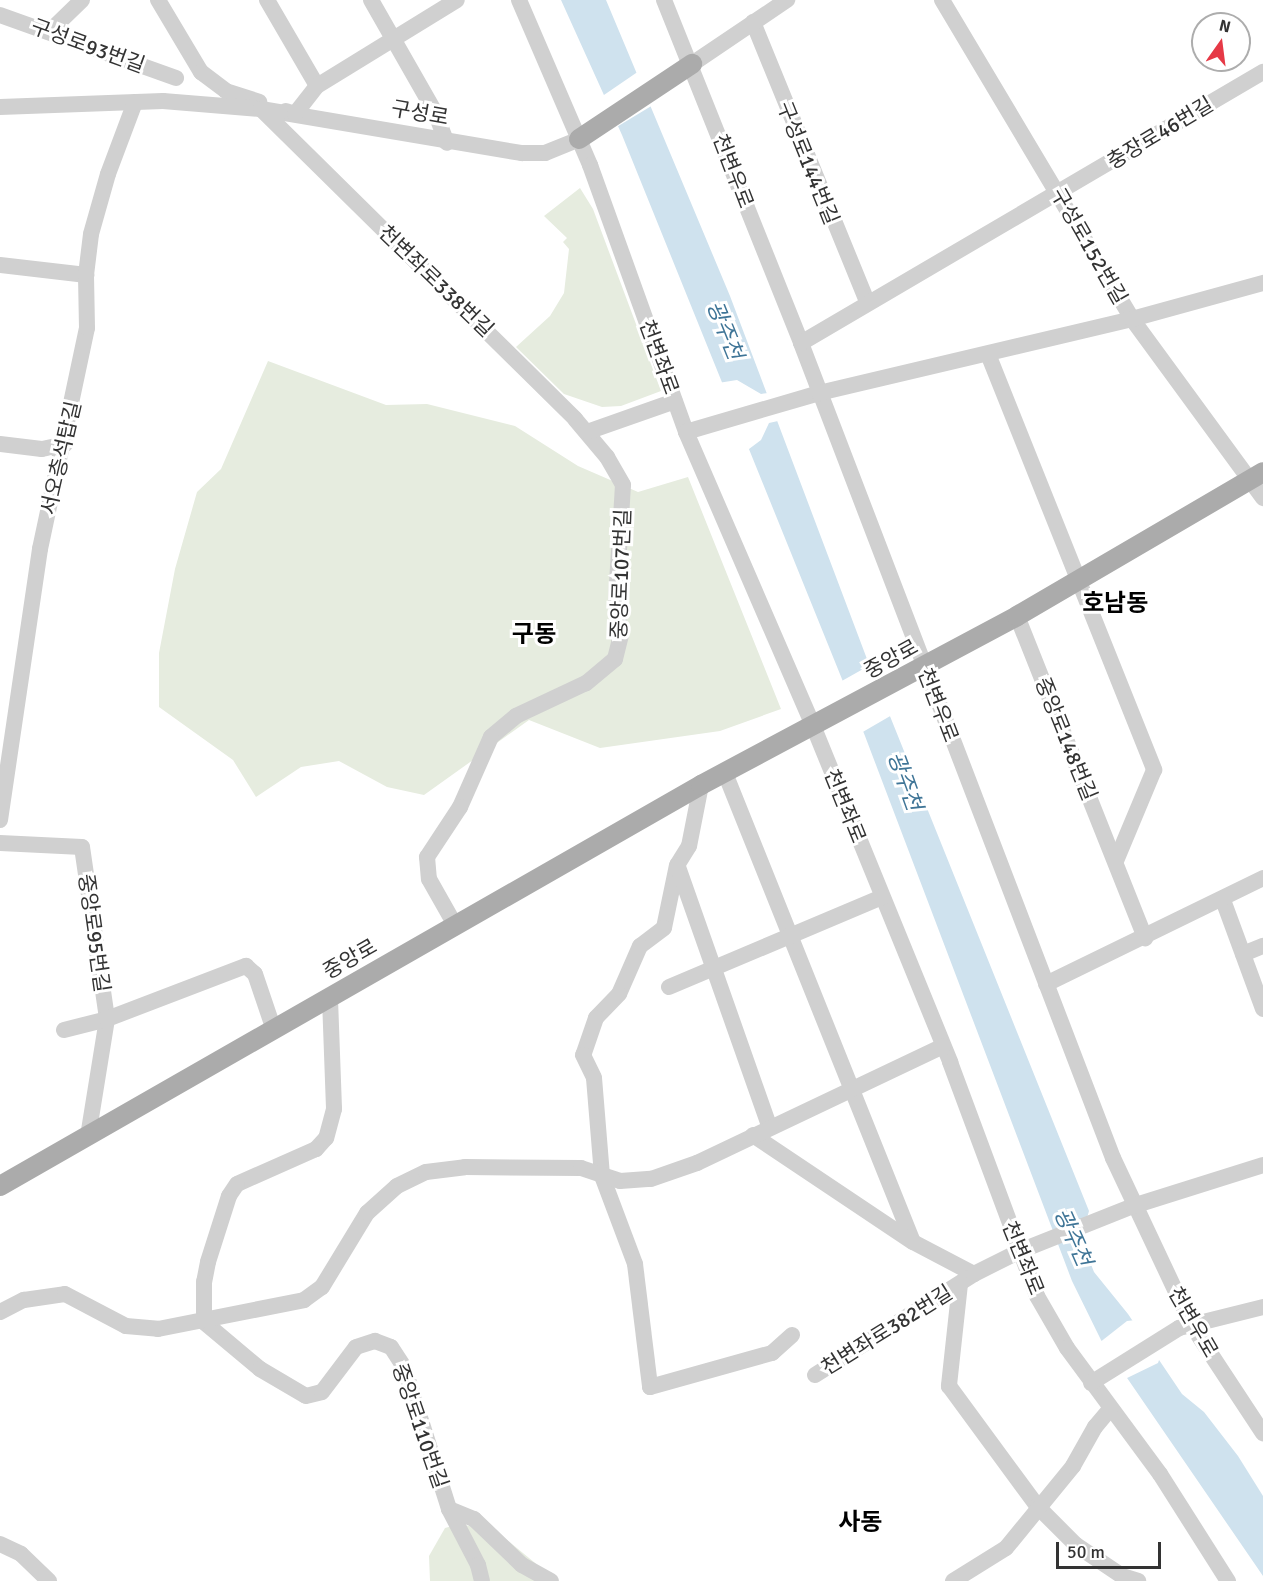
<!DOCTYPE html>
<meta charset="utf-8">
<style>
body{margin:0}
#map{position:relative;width:1263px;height:1581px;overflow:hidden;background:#fff;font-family:Signika,"Noto Sans KR",sans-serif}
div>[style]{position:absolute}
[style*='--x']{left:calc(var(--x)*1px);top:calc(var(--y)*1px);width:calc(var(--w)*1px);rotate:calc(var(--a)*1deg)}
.green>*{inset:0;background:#e6ecdf}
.water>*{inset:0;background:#cfe2ee}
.pier>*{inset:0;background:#fff}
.minor>*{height:16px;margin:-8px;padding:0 8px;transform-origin:8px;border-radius:8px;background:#d0d0d0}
.major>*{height:20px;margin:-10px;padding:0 10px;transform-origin:10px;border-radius:10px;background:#ababab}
span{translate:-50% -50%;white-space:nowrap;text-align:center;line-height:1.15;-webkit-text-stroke:6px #fff;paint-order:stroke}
.street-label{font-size:21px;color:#333}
.water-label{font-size:22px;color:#3f7597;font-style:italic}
.quarter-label{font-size:24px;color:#000;font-weight:700}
.north{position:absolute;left:1191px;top:12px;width:60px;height:60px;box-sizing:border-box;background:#fff;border:2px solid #adadad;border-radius:50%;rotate:14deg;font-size:16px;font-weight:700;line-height:24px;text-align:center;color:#333}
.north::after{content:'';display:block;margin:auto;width:21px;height:27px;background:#e63946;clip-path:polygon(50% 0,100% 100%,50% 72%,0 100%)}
.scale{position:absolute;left:1056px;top:1542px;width:105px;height:27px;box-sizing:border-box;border:3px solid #333;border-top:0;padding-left:8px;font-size:18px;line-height:21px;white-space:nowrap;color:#333;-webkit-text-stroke:4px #fff;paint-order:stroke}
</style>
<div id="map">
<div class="green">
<div style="clip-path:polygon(580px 188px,593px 209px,661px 391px,621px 406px,602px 407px,564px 394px,516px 347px,550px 316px,564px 293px,569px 249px,563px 242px,567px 238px,544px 216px)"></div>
<div style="clip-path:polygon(268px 361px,386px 405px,427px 404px,515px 426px,578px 466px,638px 492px,688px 477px,781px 709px,720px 731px,600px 748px,529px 720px,424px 795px,387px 787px,339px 761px,301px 767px,256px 797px,233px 760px,159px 707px,159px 653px,175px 569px,197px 492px,221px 469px)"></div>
<div style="clip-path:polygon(460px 1524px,489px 1530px,507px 1540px,557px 1581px,430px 1581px,429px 1556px,445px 1528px)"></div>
</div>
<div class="water">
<div style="clip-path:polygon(561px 0,606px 0,730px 296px,867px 659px,1089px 1211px,1081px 1239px,1094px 1272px,1128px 1314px,1182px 1394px,1204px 1412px,1238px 1456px,1263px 1496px,1263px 1576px,1101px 1340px,1072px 1281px,865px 736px,622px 135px)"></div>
</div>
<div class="pier">
<div style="clip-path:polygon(639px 71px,653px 105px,615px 128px,601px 97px)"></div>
<div style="clip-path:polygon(737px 380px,761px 394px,768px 393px,778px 421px,769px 423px,761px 440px,745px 452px,718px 383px)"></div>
<div style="clip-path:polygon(872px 664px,892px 715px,861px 733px,840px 682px)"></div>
<div style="clip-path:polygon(1136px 1320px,1160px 1357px,1158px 1363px,1125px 1379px,1099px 1343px,1127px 1321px)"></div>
</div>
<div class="minor">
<div style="--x:158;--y:0;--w:84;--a:59.2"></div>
<div style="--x:201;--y:72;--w:31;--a:37"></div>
<div style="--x:226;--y:91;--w:35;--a:18"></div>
<div style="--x:267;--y:0;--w:99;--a:59.8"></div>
<div style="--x:371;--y:0;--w:129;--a:60.3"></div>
<div style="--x:435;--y:112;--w:33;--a:69"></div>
<div style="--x:519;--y:0;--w:180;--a:66.7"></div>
<div style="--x:590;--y:165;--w:284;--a:70.2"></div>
<div style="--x:686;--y:432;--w:322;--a:66.6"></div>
<div style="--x:814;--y:728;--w:361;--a:67.8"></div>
<div style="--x:950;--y:1062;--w:250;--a:69.6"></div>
<div style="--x:1037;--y:1296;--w:60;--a:60"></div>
<div style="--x:1067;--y:1348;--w:157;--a:53.6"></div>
<div style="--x:1160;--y:1474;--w:127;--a:57.6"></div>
<div style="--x:664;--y:0;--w:369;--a:68.2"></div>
<div style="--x:801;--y:343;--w:873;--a:69.05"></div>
<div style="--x:1113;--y:1158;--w:183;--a:64.8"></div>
<div style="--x:1191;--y:1324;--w:131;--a:56.6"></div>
<div style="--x:942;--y:0;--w:371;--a:59.2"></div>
<div style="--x:1132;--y:319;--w:222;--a:53.8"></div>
<div style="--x:0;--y:15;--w:187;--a:19.7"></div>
<div style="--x:753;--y:22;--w:302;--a:67.8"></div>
<div style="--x:49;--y:32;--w:46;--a:-44.1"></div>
<div style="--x:692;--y:64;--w:115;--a:-34"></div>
<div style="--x:0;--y:107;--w:163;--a:-2.1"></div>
<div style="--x:163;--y:101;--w:98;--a:4.7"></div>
<div style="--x:261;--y:109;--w:265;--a:9.6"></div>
<div style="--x:522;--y:153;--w:23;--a:0"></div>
<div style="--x:545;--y:153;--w:37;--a:-22"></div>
<div style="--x:261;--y:109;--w:441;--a:44.6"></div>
<div style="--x:575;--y:419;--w:50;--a:49.9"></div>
<div style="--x:607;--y:457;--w:32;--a:60"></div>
<div style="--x:623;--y:485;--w:115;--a:93.5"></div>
<div style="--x:616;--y:600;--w:35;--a:82"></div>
<div style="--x:621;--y:635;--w:25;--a:104"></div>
<div style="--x:615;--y:659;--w:38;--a:140"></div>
<div style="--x:586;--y:683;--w:77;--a:154.8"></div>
<div style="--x:516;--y:716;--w:33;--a:140"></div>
<div style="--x:491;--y:737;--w:77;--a:113.9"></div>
<div style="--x:460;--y:807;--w:60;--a:123.4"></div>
<div style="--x:427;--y:857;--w:22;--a:85"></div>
<div style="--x:429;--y:879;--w:53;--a:60.5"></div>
<div style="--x:286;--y:111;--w:9;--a:18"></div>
<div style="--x:295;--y:114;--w:36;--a:-52"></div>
<div style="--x:317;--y:86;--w:164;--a:-31.6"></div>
<div style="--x:0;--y:265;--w:87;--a:6.6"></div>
<div style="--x:801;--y:343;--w:536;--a:-30.4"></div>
<div style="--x:988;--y:354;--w:448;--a:68.2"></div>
<div style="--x:1154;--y:770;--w:99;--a:112.7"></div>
<div style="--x:587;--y:432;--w:93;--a:-19.4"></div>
<div style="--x:686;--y:432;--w:139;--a:-16.3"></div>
<div style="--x:819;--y:393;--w:322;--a:-13.3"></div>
<div style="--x:1132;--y:319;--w:136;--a:-15.4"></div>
<div style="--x:0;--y:444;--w:42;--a:6.8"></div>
<div style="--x:42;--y:449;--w:24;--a:-12"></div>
<div style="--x:1017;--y:616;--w:347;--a:68.3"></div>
<div style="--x:725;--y:773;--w:505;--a:68.16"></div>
<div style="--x:701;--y:785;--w:62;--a:101.1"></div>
<div style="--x:689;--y:846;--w:22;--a:122"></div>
<div style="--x:677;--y:865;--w:64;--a:101.7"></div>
<div style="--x:664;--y:928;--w:30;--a:143"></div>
<div style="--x:640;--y:946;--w:52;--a:113.6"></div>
<div style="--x:619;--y:994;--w:33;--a:134"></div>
<div style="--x:596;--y:1018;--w:39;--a:109"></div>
<div style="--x:583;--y:1055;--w:25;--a:64"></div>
<div style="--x:594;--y:1078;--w:98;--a:85.3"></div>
<div style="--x:602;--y:1176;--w:94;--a:69.4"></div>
<div style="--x:635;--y:1264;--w:124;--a:83"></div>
<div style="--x:650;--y:1387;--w:127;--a:-15.6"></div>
<div style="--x:772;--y:1353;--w:27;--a:-42"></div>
<div style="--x:0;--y:820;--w:274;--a:-81.6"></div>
<div style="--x:40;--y:549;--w:226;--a:-78"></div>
<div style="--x:87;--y:328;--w:53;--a:-91.1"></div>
<div style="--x:86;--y:275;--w:41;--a:-83"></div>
<div style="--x:91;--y:234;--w:62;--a:-74.2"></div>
<div style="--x:108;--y:174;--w:77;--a:-69.4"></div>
<div style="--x:0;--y:843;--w:82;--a:2.8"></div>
<div style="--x:82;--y:847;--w:174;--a:81.7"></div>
<div style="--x:107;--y:1019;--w:119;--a:99.2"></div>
<div style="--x:678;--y:867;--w:275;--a:70.6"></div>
<div style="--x:1223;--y:900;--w:116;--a:69.8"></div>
<div style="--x:1243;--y:954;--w:22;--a:-22"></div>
<div style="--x:1046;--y:984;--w:242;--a:-26"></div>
<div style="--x:669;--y:987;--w:231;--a:-22.9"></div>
<div style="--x:330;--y:999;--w:110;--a:87.9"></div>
<div style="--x:334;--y:1109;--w:30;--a:105"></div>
<div style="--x:326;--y:1138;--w:15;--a:132"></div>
<div style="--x:316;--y:1149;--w:86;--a:156.1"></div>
<div style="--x:237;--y:1184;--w:14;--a:124"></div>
<div style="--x:229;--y:1196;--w:69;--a:107.7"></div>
<div style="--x:208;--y:1262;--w:20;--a:101"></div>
<div style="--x:204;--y:1282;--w:40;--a:90"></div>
<div style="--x:204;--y:1322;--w:73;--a:40"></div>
<div style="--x:260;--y:1369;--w:53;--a:30.4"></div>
<div style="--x:306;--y:1396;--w:16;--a:-14"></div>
<div style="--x:322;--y:1392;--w:56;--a:-52.9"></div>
<div style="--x:356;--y:1347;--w:20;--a:-18"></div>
<div style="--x:375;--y:1341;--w:17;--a:21"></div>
<div style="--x:391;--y:1347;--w:24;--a:57"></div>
<div style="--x:404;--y:1367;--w:149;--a:72.4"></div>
<div style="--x:449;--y:1509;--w:63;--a:62.6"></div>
<div style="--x:478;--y:1565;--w:16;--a:76"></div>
<div style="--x:64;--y:1030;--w:44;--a:-14.3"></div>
<div style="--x:107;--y:1019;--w:149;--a:-20.9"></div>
<div style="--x:246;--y:966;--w:12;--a:42"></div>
<div style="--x:255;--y:974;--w:59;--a:71.3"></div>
<div style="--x:753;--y:1135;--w:192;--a:33.8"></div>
<div style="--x:913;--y:1242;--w:69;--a:27.7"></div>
<div style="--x:960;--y:1284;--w:103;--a:96.2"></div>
<div style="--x:949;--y:1386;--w:149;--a:53.7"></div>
<div style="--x:1037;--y:1506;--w:55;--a:45"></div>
<div style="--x:1076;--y:1545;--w:55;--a:34"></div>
<div style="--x:1122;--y:1576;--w:17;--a:17"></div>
<div style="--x:0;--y:1312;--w:27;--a:-27"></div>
<div style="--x:24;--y:1300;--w:41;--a:-8.3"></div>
<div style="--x:65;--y:1294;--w:69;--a:27.7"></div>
<div style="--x:126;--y:1326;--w:32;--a:5"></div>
<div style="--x:158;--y:1329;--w:149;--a:-11.2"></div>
<div style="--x:304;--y:1300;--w:22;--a:-36"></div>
<div style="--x:322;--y:1287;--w:87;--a:-58.7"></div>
<div style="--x:367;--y:1213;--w:40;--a:-42"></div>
<div style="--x:397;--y:1186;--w:32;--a:-26"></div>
<div style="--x:426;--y:1172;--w:39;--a:-7"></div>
<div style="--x:465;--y:1167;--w:116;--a:0.5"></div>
<div style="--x:581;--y:1168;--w:41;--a:18.4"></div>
<div style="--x:620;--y:1181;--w:31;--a:-4"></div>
<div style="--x:651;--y:1179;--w:49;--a:-19.2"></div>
<div style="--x:697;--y:1163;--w:272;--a:-25.4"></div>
<div style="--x:815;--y:1375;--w:188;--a:-32.4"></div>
<div style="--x:974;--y:1274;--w:51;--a:-26.6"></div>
<div style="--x:1020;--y:1251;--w:122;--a:-21.7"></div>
<div style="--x:1133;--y:1206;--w:136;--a:-17.5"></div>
<div style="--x:1091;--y:1383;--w:104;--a:-32"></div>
<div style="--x:1179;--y:1328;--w:87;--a:-14"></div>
<div style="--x:449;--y:1509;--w:27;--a:22"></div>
<div style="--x:474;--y:1519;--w:66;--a:43.8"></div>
<div style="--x:522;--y:1565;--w:33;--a:29"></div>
<div style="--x:0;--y:1544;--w:23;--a:25"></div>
<div style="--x:21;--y:1554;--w:39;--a:44"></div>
<div style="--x:953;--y:1581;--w:62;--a:-31.9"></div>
<div style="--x:1006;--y:1548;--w:106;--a:-50.7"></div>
<div style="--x:1073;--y:1466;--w:45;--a:-60.6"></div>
<div style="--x:1095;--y:1427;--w:23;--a:-50"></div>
</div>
<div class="major">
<div style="--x:579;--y:139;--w:136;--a:-33.6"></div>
<div style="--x:0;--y:1186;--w:808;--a:-29.77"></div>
<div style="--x:701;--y:785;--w:358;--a:-28.1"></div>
<div style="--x:1017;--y:616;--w:285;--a:-30.3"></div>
</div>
<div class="street-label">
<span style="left:88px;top:46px;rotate:20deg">구성로93번길</span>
<span style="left:420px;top:113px;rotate:10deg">구성로</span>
<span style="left:1160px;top:133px;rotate:-31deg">충장로46번길</span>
<span style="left:808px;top:163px;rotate:68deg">구성로144번길</span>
<span style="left:733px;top:171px;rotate:69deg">천변우로</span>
<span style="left:1089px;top:246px;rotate:60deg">구성로152번길</span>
<span style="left:436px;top:281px;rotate:44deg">천변좌로338번길</span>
<span style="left:659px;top:357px;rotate:70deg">천변좌로</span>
<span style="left:61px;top:458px;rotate:-77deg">서오층석탑길</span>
<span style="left:621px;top:574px;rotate:-88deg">중앙로107번길</span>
<span style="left:891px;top:659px;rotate:-29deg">중앙로</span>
<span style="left:938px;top:705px;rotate:69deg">천변우로</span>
<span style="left:1066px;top:739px;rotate:68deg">중앙로148번길</span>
<span style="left:845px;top:806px;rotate:68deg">천변좌로</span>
<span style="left:94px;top:933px;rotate:82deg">중앙로95번길</span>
<span style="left:350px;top:959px;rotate:-30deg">중앙로</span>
<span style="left:1023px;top:1258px;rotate:68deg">천변좌로</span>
<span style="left:1193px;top:1322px;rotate:60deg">천변우로</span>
<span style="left:887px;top:1330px;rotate:-32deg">천변좌로382번길</span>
<span style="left:420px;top:1426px;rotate:71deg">중앙로110번길</span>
</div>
<div class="water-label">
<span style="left:725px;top:330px;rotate:68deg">광주천</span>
<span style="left:905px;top:781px;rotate:70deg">광주천</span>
<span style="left:1073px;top:1237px;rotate:66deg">광주천</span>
</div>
<div class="quarter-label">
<span style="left:1115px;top:604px">호남동</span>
<span style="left:534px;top:635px">구동</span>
<span style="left:860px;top:1523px">사동</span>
</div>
<div class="north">N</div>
<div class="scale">50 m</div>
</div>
